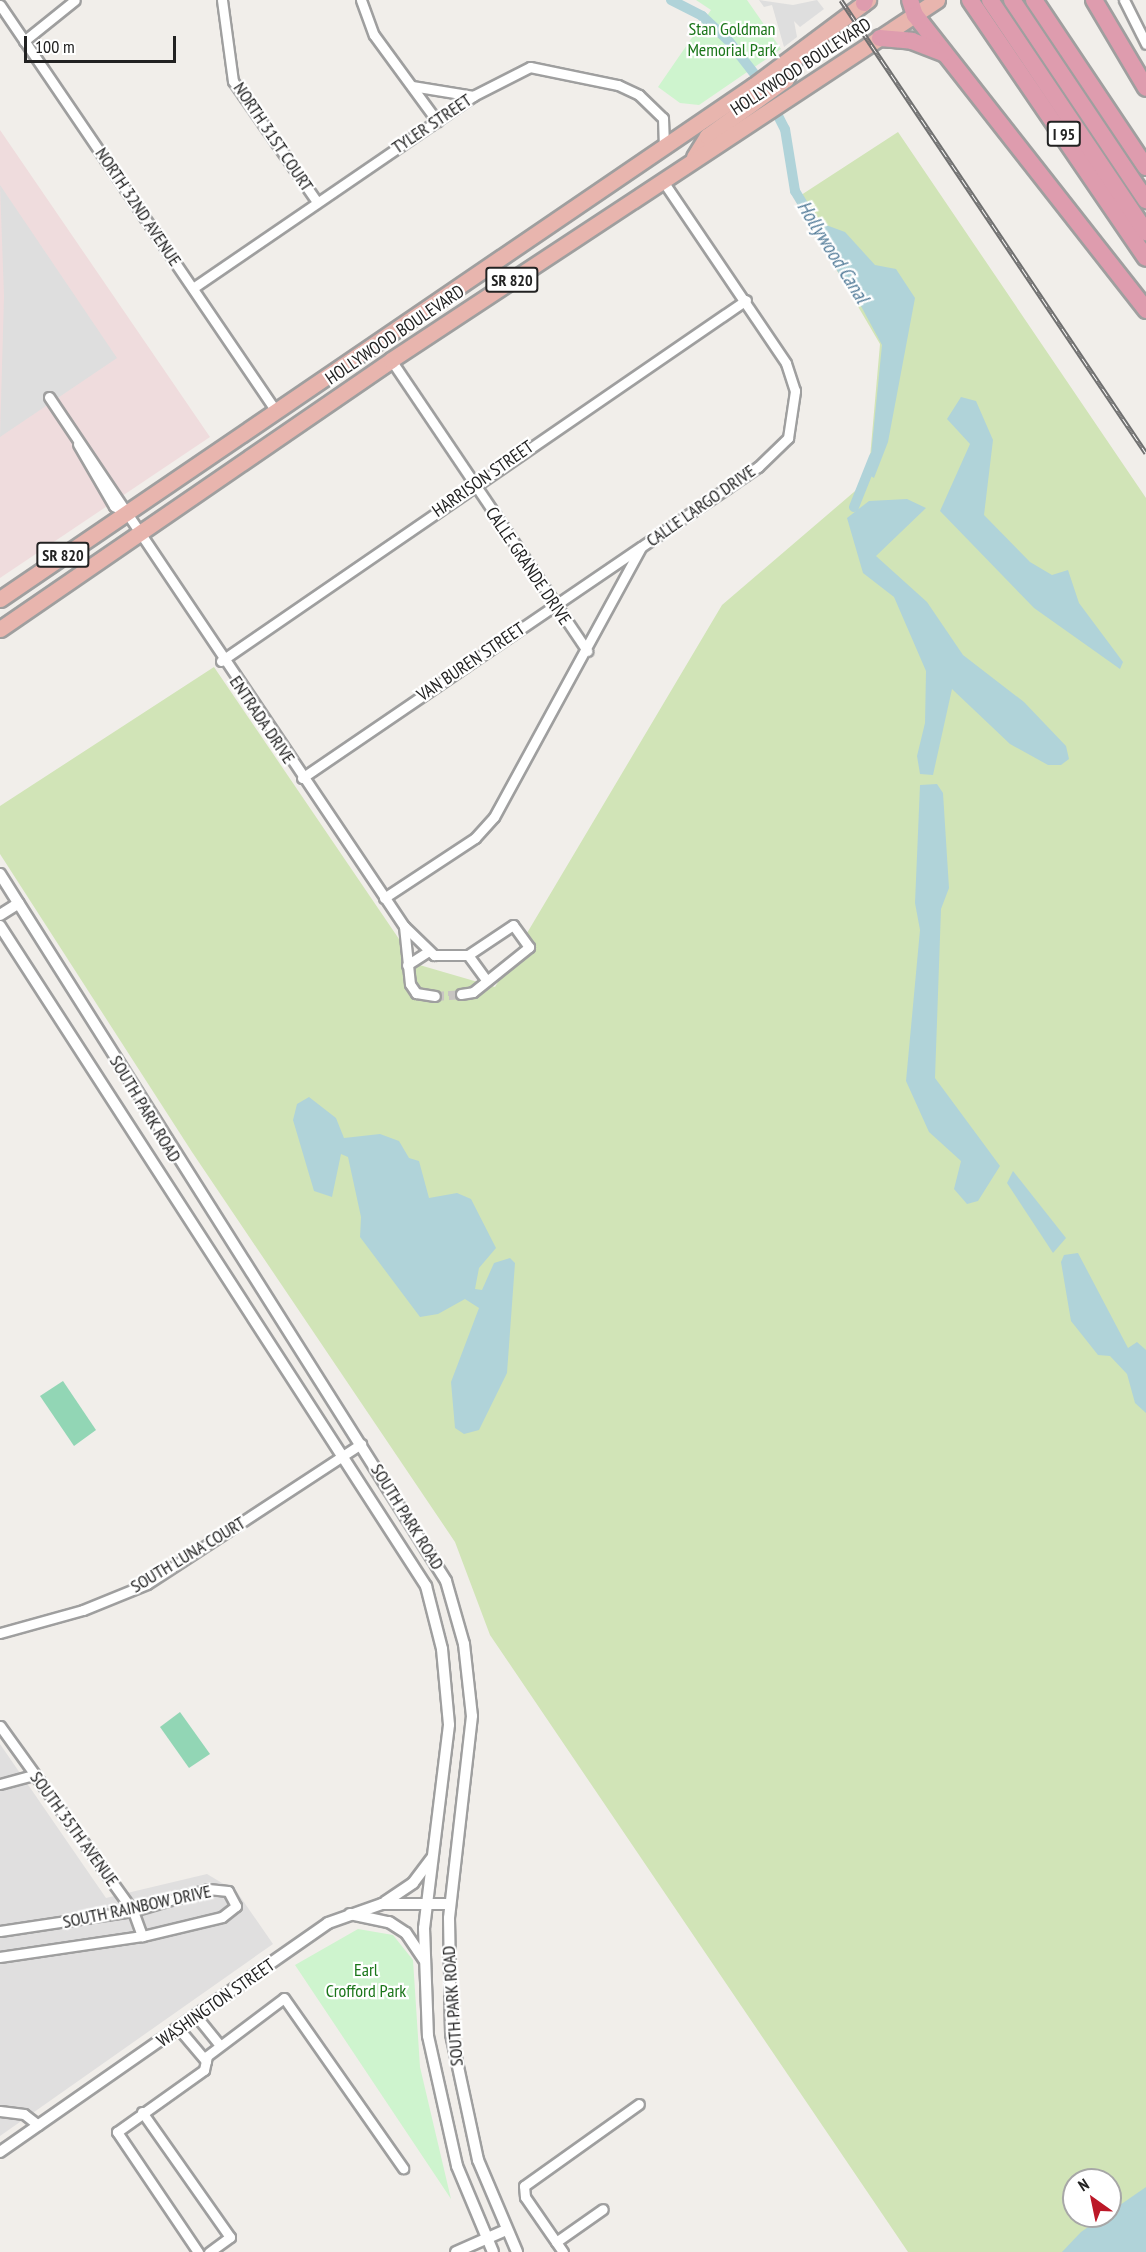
<!DOCTYPE html>
<style>
body{margin:0}
#map{position:relative;width:1146px;height:2252px;overflow:hidden;background:#f1eeea;font-family:"PT Sans Narrow",sans-serif}
div>[style]{position:absolute}
[style*='--x']{left:calc(var(--x)*1px);top:calc(var(--y)*1px);width:calc(var(--w)*1px);rotate:calc(var(--a)*1deg)}
.residential>*{inset:0;background:#e0dfdf}
.commercial>*{inset:0;background:#efdcdd}
.grass>*{inset:0;background:#d1e4b7}
.park>*{inset:0;background:#cef4ce}
.pitch>*{inset:0;background:#92d6b5}
.parking>*{inset:0;background:#dedede}
.water>*{inset:0;background:#b0d3d9}
.canal>*{height:10px;margin:-5px;padding:0 5px;transform-origin:5px;border-radius:5px;background:#b0d3d9}
.minor-tunnel>*{height:9px;margin-top:-4.5px;transform-origin:0;background:repeating-linear-gradient(90deg,#c8c5c2 0 9px,transparent 0 13.5px)}
.roads{filter:drop-shadow(2px 0 #9f9f9f) drop-shadow(-2px 0 #9f9f9f) drop-shadow(0 2px #9f9f9f) drop-shadow(0 -2px #9f9f9f)}
.minor>*{height:9px;margin:-4.5px;padding:0 4.5px;transform-origin:4.5px;border-radius:4.5px;background:#fff}
.tertiary>*{height:10px;margin:-5px;padding:0 5px;transform-origin:5px;border-radius:5px;background:#fff}
.trunk>*{height:15px;margin:-7.5px;padding:0 7.5px;transform-origin:7.5px;border-radius:7.5px;background:#e8b5ae}
.motorway>*{height:16px;margin:-8px;padding:0 8px;transform-origin:8px;border-radius:8px;background:#de9cae}
.rail>*{height:5px;margin-top:-2.5px;transform-origin:0;background:repeating-linear-gradient(90deg,#fff 0 9px,#707070 0 18px);box-sizing:border-box;border-block:2px solid #707070}
span{translate:-50% -50%;white-space:nowrap;text-align:center;line-height:1.15;-webkit-text-stroke:4.5px #fff;paint-order:stroke}
.shield-label span{padding:2px 4px;background:#fff;border:2px solid;border-radius:4px;-webkit-text-stroke-width:0}
.shield-label{font-size:16px;color:#222;font-weight:700}
.park-label{font-size:18px;color:#1b761a}
.street-label{font-size:18px;color:#222}
.water-label{font-size:20px;color:#527b98;font-style:italic}
.north{position:absolute;left:1062px;top:2168px;width:60px;height:60px;box-sizing:border-box;background:#fff;border:2px solid #a7a7a7;border-radius:50%;rotate:327deg;font-size:16px;font-weight:700;line-height:24px;text-align:center;color:#222}
.north::after{content:'';display:block;margin:auto;width:21px;height:27px;background:#bc1828;clip-path:polygon(50% 0,100% 100%,50% 72%,0 100%)}
.scale{position:absolute;left:24px;top:36px;width:152px;height:27px;box-sizing:border-box;border:3px solid #222;border-top:0;padding-left:8px;font-size:18px;line-height:21px;white-space:nowrap;color:#222;-webkit-text-stroke:4px #fff;paint-order:stroke}
</style>
<div id="map">
<div class="residential">
<div style="clip-path:polygon(0 1744px,106px 1898px,207px 1874px,237px 1892px,273px 1944px,0 2136px)"></div>
</div>
<div class="commercial">
<div style="clip-path:polygon(0 130px,210px 437px,0 578px)"></div>
</div>
<div class="grass">
<div style="clip-path:polygon(evenodd,898px 132px,1146px 498px,1146px 2252px,908px 2252px,490px 1635px,455px 1542px,192px 1152px,0 854px,0 806px,214px 667px,416px 964px,495px 987px,722px 605px,868px 480px,880px 344px,795px 199px,898px 132px,1074px 2180px,1110px 2180px,1110px 2216px,1074px 2216px,1074px 2180px)"></div>
</div>
<div class="park">
<div style="clip-path:polygon(696px 0,747px 0,781px 49px,699px 105px,680px 103px,658px 87px,711px 10px)"></div>
<div style="clip-path:polygon(358px 1929px,393px 1935px,413px 1960px,420px 2067px,451px 2199px,295px 1965px)"></div>
</div>
<div class="pitch">
<div style="clip-path:polygon(63px 1381px,96px 1430px,74px 1446px,40px 1396px)"></div>
<div style="clip-path:polygon(180px 1712px,210px 1754px,189px 1768px,160px 1727px)"></div>
</div>
<div class="parking">
<div style="clip-path:polygon(759px 0,793px 5px,817px 0,824px 9px,800px 27px,794px 21px,797px 37px,784px 47px,772px 5px,764px 7px)"></div>
<div style="clip-path:polygon(0 185px,117px 358px,0 437px,4px 296px)"></div>
</div>
<div class="water">
<div style="clip-path:polygon(826px 225px,845px 232px,875px 265px,896px 269px,915px 298px,888px 442px,874px 478px,869px 475px,882px 345px,821px 232px)"></div>
<div style="clip-path:polygon(961px 397px,976px 401px,993px 440px,984px 515px,1030px 562px,1052px 575px,1068px 570px,1079px 603px,1123px 662px,1120px 669px,1034px 608px,940px 511px,970px 444px,947px 419px)"></div>
<div style="clip-path:polygon(907px 499px,926px 508px,876px 556px,927px 602px,963px 655px,1024px 702px,1066px 746px,1069px 759px,1061px 765px,1048px 765px,1010px 744px,952px 689px,933px 775px,920px 774px,917px 756px,925px 723px,926px 671px,894px 597px,863px 573px,847px 518px,869px 501px)"></div>
<div style="clip-path:polygon(937px 784px,943px 793px,949px 888px,941px 909px,935px 1078px,1000px 1166px,978px 1201px,967px 1204px,954px 1189px,961px 1161px,929px 1132px,906px 1081px,920px 930px,915px 903px,920px 785px)"></div>
<div style="clip-path:polygon(309px 1097px,336px 1118px,344px 1138px,380px 1134px,399px 1141px,409px 1158px,419px 1161px,429px 1198px,457px 1193px,471px 1199px,496px 1248px,479px 1268px,475px 1289px,482px 1290px,494px 1263px,510px 1258px,515px 1263px,507px 1373px,479px 1430px,464px 1434px,455px 1428px,451px 1382px,479px 1308px,465px 1299px,438px 1314px,420px 1317px,360px 1237px,361px 1217px,348px 1157px,341px 1154px,332px 1197px,314px 1191px,293px 1120px,297px 1104px)"></div>
<div style="clip-path:polygon(1013px 1171px,1066px 1238px,1053px 1253px,1007px 1183px)"></div>
<div style="clip-path:polygon(1078px 1253px,1128px 1348px,1137px 1342px,1146px 1350px,1146px 1413px,1135px 1403px,1127px 1374px,1110px 1356px,1098px 1355px,1071px 1321px,1061px 1262px,1064px 1255px)"></div>
<div style="clip-path:polygon(1146px 2187px,1146px 2252px,1062px 2252px,1081px 2232px)"></div>
</div>
<div class="canal">
<div style="--x:671;--y:0;--w:35;--a:27"></div>
<div style="--x:702;--y:16;--w:35;--a:43"></div>
<div style="--x:728;--y:40;--w:57;--a:52.1"></div>
<div style="--x:771;--y:102;--w:30;--a:63"></div>
<div style="--x:785;--y:129;--w:63;--a:80.8"></div>
<div style="--x:795;--y:191;--w:112;--a:58.9"></div>
<div style="--x:854;--y:507;--w:54;--a:-68.2"></div>
</div>
<div class="minor-tunnel">
<div style="--x:435;--y:996;--w:26;--a:-4"></div>
</div>
<div class="roads">
<div class="minor">
<div style="--x:222;--y:0;--w:82;--a:82.3"></div>
<div style="--x:233;--y:81;--w:147;--a:55.2"></div>
<div style="--x:361;--y:0;--w:37;--a:70"></div>
<div style="--x:374;--y:35;--w:107;--a:53.8"></div>
<div style="--x:1124;--y:0;--w:49;--a:63.4"></div>
<div style="--x:0;--y:5;--w:489;--a:55.8"></div>
<div style="--x:24;--y:41;--w:65;--a:-38.8"></div>
<div style="--x:412;--y:86;--w:62;--a:9.3"></div>
<div style="--x:193;--y:288;--w:340;--a:-34.4"></div>
<div style="--x:473;--y:96;--w:64;--a:-27"></div>
<div style="--x:530;--y:67;--w:90;--a:11.6"></div>
<div style="--x:618;--y:85;--w:23;--a:25"></div>
<div style="--x:639;--y:95;--w:33;--a:44"></div>
<div style="--x:663;--y:118;--w:29;--a:88"></div>
<div style="--x:391;--y:360;--w:351;--a:56"></div>
<div style="--x:49;--y:397;--w:637;--a:56.14"></div>
<div style="--x:404;--y:926;--w:42;--a:44"></div>
<div style="--x:434;--y:955;--w:34;--a:0"></div>
<div style="--x:78;--y:444;--w:72;--a:59.9"></div>
<div style="--x:114;--y:506;--w:13;--a:29"></div>
<div style="--x:221;--y:661;--w:637;--a:-34.51"></div>
<div style="--x:302;--y:778;--w:410;--a:-34.3"></div>
<div style="--x:384;--y:898;--w:109;--a:-33.4"></div>
<div style="--x:475;--y:838;--w:28;--a:-48"></div>
<div style="--x:494;--y:817;--w:307;--a:-61.4"></div>
<div style="--x:641;--y:547;--w:142;--a:-34.4"></div>
<div style="--x:758;--y:467;--w:42;--a:-44"></div>
<div style="--x:788;--y:438;--w:48;--a:-81.5"></div>
<div style="--x:795;--y:391;--w:29;--a:-108"></div>
<div style="--x:786;--y:363;--w:220;--a:-124.1"></div>
<div style="--x:404;--y:926;--w:58;--a:84.1"></div>
<div style="--x:410;--y:984;--w:11;--a:56"></div>
<div style="--x:416;--y:993;--w:19;--a:9"></div>
<div style="--x:407;--y:965;--w:24;--a:-33"></div>
<div style="--x:461;--y:994;--w:12;--a:-9"></div>
<div style="--x:473;--y:992;--w:72;--a:-38.8"></div>
<div style="--x:529;--y:947;--w:27;--a:-126"></div>
<div style="--x:513;--y:925;--w:54;--a:146.3"></div>
<div style="--x:468;--y:955;--w:29;--a:54"></div>
<div style="--x:0;--y:1633;--w:86;--a:-15.5"></div>
<div style="--x:83;--y:1610;--w:69;--a:-22.1"></div>
<div style="--x:147;--y:1584;--w:256;--a:-33.2"></div>
<div style="--x:0;--y:1726;--w:228;--a:54.3"></div>
<div style="--x:133;--y:1911;--w:27;--a:70"></div>
<div style="--x:0;--y:1784;--w:34;--a:-15"></div>
<div style="--x:0;--y:1931;--w:134;--a:-8.6"></div>
<div style="--x:133;--y:1911;--w:78;--a:-16.3"></div>
<div style="--x:208;--y:1889;--w:20;--a:6"></div>
<div style="--x:228;--y:1891;--w:17;--a:62"></div>
<div style="--x:236;--y:1906;--w:18;--a:142"></div>
<div style="--x:222;--y:1917;--w:82;--a:166.6"></div>
<div style="--x:142;--y:1936;--w:144;--a:171.6"></div>
<div style="--x:197;--y:2017;--w:36;--a:51"></div>
<div style="--x:179;--y:2029;--w:42;--a:49.8"></div>
<div style="--x:0;--y:2111;--w:24;--a:7"></div>
<div style="--x:24;--y:2114;--w:18;--a:38"></div>
<div style="--x:142;--y:2112;--w:153;--a:54.9"></div>
<div style="--x:230;--y:2237;--w:26;--a:144"></div>
<div style="--x:556;--y:2242;--w:57;--a:-35.1"></div>
<div style="--x:198;--y:2252;--w:145;--a:-124"></div>
<div style="--x:117;--y:2132;--w:107;--a:-35.5"></div>
<div style="--x:204;--y:2070;--w:14;--a:-78"></div>
<div style="--x:207;--y:2056;--w:96;--a:-37"></div>
<div style="--x:284;--y:1998;--w:208;--a:55"></div>
<div style="--x:563;--y:2252;--w:67;--a:-124.6"></div>
<div style="--x:525;--y:2197;--w:11;--a:-95"></div>
<div style="--x:524;--y:2186;--w:141;--a:-35.5"></div>
</div>
<div class="tertiary">
<div style="--x:0;--y:874;--w:836;--a:57.75"></div>
<div style="--x:446;--y:1581;--w:66;--a:74.1"></div>
<div style="--x:464;--y:1644;--w:72;--a:83.7"></div>
<div style="--x:472;--y:1716;--w:203;--a:96.5"></div>
<div style="--x:449;--y:1918;--w:116;--a:89"></div>
<div style="--x:451;--y:2034;--w:129;--a:77.9"></div>
<div style="--x:478;--y:2160;--w:100;--a:67"></div>
<div style="--x:0;--y:915;--w:22;--a:-32"></div>
<div style="--x:0;--y:926;--w:786;--a:57.16"></div>
<div style="--x:426;--y:1586;--w:65;--a:75.7"></div>
<div style="--x:442;--y:1649;--w:76;--a:84.7"></div>
<div style="--x:449;--y:1725;--w:205;--a:97"></div>
<div style="--x:424;--y:1928;--w:108;--a:87.9"></div>
<div style="--x:428;--y:2036;--w:133;--a:77.4"></div>
<div style="--x:457;--y:2166;--w:93;--a:67.3"></div>
<div style="--x:385;--y:1902;--w:34;--a:-34"></div>
<div style="--x:413;--y:1883;--w:31;--a:-53"></div>
<div style="--x:350;--y:1914;--w:40;--a:12"></div>
<div style="--x:389;--y:1922;--w:20;--a:33"></div>
<div style="--x:406;--y:1933;--w:32;--a:56"></div>
<div style="--x:0;--y:2152;--w:400;--a:-34.9"></div>
<div style="--x:328;--y:1923;--w:57;--a:-19.4"></div>
<div style="--x:382;--y:1904;--w:68;--a:0"></div>
<div style="--x:456;--y:2252;--w:55;--a:-23.7"></div>
</div>
<div class="trunk">
<div style="--x:694;--y:157;--w:25;--a:-58"></div>
<div style="--x:707;--y:136;--w:97;--a:-35.8"></div>
<div style="--x:786;--y:79;--w:25;--a:-67"></div>
<div style="--x:0;--y:599;--w:911;--a:-34.27"></div>
<div style="--x:753;--y:86;--w:144;--a:-36.8"></div>
<div style="--x:0;--y:629;--w:475;--a:-34.5"></div>
<div style="--x:391;--y:360;--w:654;--a:-33.4"></div>
</div>
<div class="motorway">
<div style="--x:910;--y:0;--w:16;--a:72"></div>
<div style="--x:915;--y:15;--w:375;--a:51.9"></div>
<div style="--x:970;--y:0;--w:312;--a:55.7"></div>
<div style="--x:990;--y:0;--w:280;--a:56.1"></div>
<div style="--x:1012;--y:0;--w:241;--a:56.2"></div>
<div style="--x:1034;--y:0;--w:201;--a:56.2"></div>
<div style="--x:1094;--y:0;--w:102;--a:59.4"></div>
<div style="--x:864;--y:3;--w:3;--a:-72"></div>
<div style="--x:880;--y:38;--w:32;--a:5"></div>
<div style="--x:912;--y:41;--w:34;--a:21"></div>
</div>
</div>
<div class="rail">
<div style="--x:841;--y:0;--w:546;--a:56.05"></div>
</div>
<div class="shield-label">
<span style="left:1064px;top:134px">I 95</span>
<span style="left:512px;top:280px">SR 820</span>
<span style="left:63px;top:555px">SR 820</span>
</div>
<div class="park-label">
<span style="left:732px;top:40px">Stan Goldman<br>Memorial Park</span>
<span style="left:366px;top:1981px">Earl<br>Crofford Park</span>
</div>
<div class="street-label">
<span style="left:801px;top:67px;rotate:-33deg">HOLLYWOOD BOULEVARD</span>
<span style="left:432px;top:124px;rotate:-34deg">TYLER STREET</span>
<span style="left:273px;top:137px;rotate:56deg">NORTH 31ST COURT</span>
<span style="left:138px;top:207px;rotate:56deg">NORTH 32ND AVENUE</span>
<span style="left:395px;top:335px;rotate:-34deg">HOLLYWOOD BOULEVARD</span>
<span style="left:483px;top:479px;rotate:-35deg">HARRISON STREET</span>
<span style="left:701px;top:506px;rotate:-35deg">CALLE LARGO DRIVE</span>
<span style="left:528px;top:566px;rotate:56deg">CALLE GRANDE DRIVE</span>
<span style="left:471px;top:662px;rotate:-34deg">VAN BUREN STREET</span>
<span style="left:262px;top:720px;rotate:56deg">ENTRADA DRIVE</span>
<span style="left:145px;top:1109px;rotate:59deg">SOUTH PARK ROAD</span>
<span style="left:407px;top:1517px;rotate:58deg">SOUTH PARK ROAD</span>
<span style="left:188px;top:1555px;rotate:-31deg">SOUTH LUNA COURT</span>
<span style="left:74px;top:1829px;rotate:54deg">SOUTH 35TH AVENUE</span>
<span style="left:137px;top:1907px;rotate:-12deg">SOUTH RAINBOW DRIVE</span>
<span style="left:216px;top:2003px;rotate:-35deg">WASHINGTON STREET</span>
<span style="left:453px;top:2006px;rotate:-94deg">SOUTH PARK ROAD</span>
</div>
<div class="water-label">
<span style="left:833px;top:252px;rotate:58deg">Hollywood Canal</span>
</div>
<div class="north">N</div>
<div class="scale">100 m</div>
</div>
